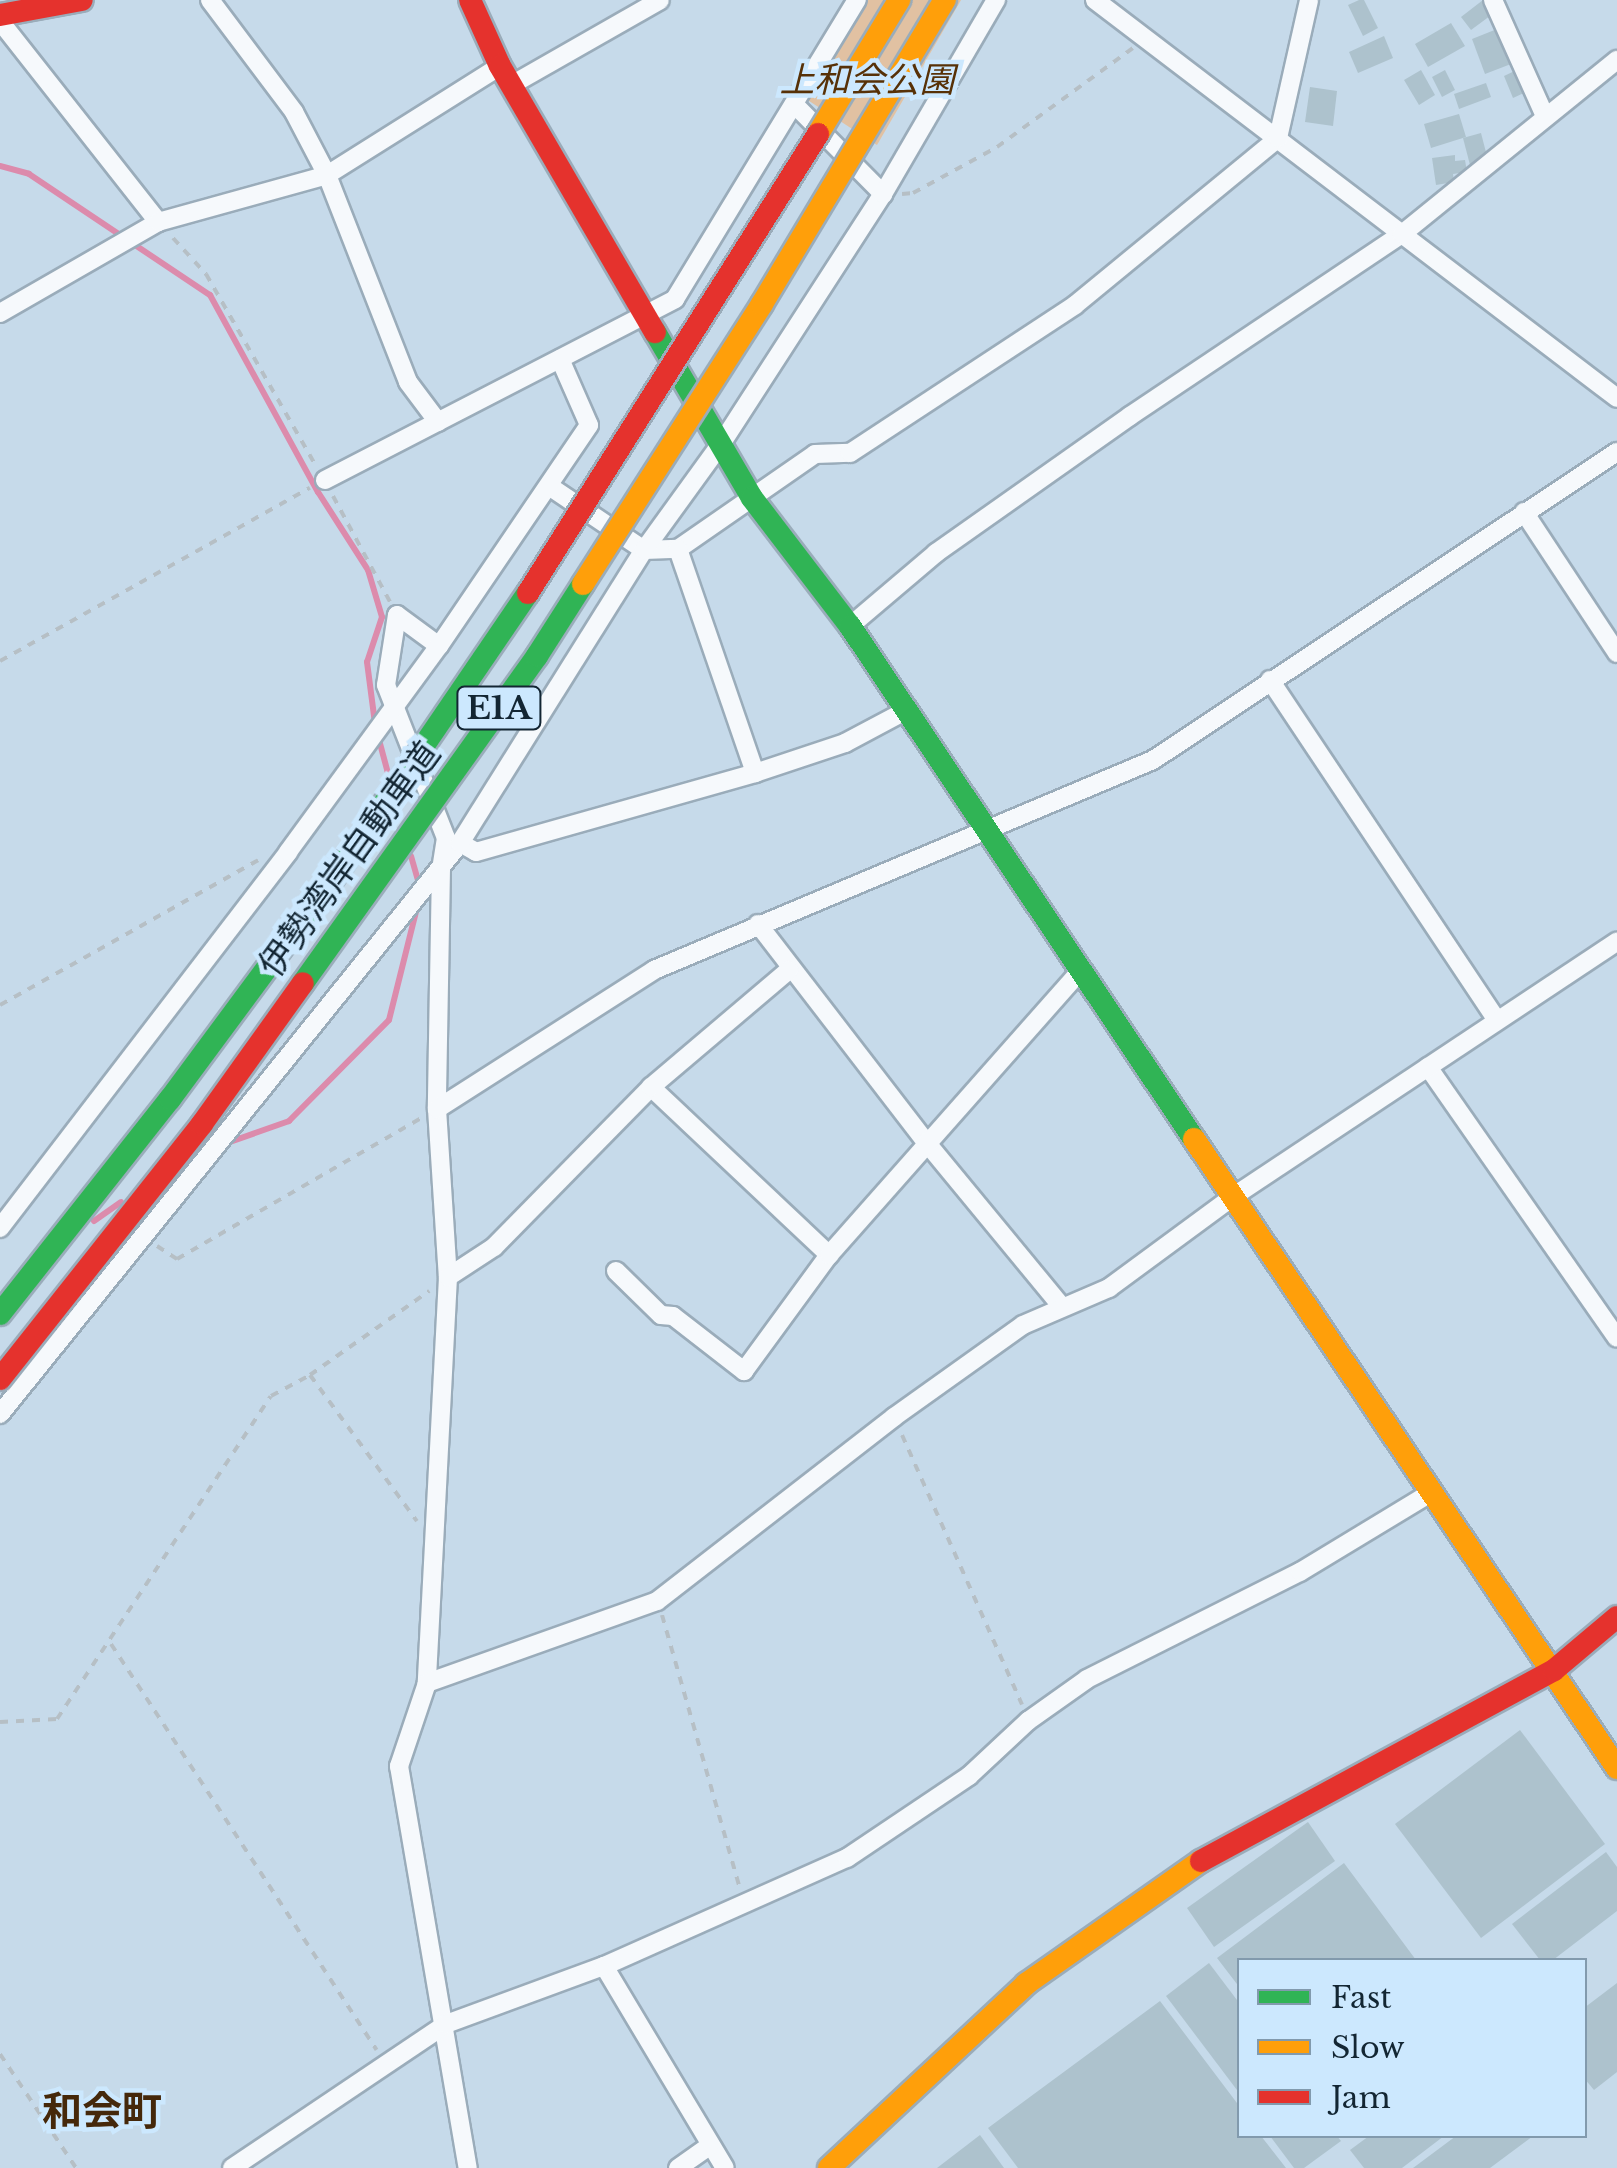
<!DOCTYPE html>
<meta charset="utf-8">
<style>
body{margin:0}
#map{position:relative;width:1617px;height:2168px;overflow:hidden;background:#c6daea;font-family:"Libre Baskerville","Noto Sans JP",serif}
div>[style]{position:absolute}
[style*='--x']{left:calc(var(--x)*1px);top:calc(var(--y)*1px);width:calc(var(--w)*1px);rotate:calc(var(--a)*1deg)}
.green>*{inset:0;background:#e1c1a2}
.stream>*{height:6px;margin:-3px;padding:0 3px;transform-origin:3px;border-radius:3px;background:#dc8bac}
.building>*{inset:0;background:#adc2cd}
.path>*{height:4px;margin-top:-2px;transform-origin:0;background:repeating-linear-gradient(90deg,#b6bfc5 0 8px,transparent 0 16px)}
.roads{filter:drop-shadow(2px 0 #9aacba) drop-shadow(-2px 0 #9aacba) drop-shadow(0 2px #9aacba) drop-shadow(0 -2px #9aacba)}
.street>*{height:18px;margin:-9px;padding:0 9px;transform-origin:9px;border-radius:9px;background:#f6f9fc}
.fast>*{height:22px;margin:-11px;padding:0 11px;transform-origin:11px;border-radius:11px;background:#30b455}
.slow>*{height:22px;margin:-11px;padding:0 11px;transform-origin:11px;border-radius:11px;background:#ff9f0a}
.jam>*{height:22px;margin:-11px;padding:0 11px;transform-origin:11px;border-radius:11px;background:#e5322d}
.bridges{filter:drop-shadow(2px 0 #9aacba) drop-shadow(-2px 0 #9aacba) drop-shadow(0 2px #9aacba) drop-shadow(0 -2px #9aacba)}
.fast-bridge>*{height:22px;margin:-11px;padding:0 11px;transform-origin:11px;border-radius:11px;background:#30b455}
.slow-bridge>*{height:22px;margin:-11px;padding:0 11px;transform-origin:11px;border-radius:11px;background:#ff9f0a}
.jam-bridge>*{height:22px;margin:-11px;padding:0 11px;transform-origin:11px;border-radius:11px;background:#e5322d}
span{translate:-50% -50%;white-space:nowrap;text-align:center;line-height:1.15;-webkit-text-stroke:9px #cce8fe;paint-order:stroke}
.shield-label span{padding:2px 8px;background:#cce8fe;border:2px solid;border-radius:8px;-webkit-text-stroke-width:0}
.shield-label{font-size:32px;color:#132633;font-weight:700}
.park-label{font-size:35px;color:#573107;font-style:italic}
.street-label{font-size:35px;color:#132633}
.quarter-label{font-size:40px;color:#45280b;font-weight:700}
.legend{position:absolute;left:1237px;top:1958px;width:350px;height:180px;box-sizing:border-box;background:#cce8fe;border:2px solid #829aad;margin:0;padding:12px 18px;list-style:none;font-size:30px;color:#132633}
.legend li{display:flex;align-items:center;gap:20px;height:50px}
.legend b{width:50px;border:2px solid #829aad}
</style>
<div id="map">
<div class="green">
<div style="clip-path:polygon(867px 0,961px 0,877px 145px,806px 99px)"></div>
</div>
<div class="stream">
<div style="--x:0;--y:166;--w:30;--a:15"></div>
<div style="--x:29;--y:174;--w:218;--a:33.8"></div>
<div style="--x:210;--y:295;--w:225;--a:61.3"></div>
<div style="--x:318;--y:492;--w:93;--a:57.3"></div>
<div style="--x:368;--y:570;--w:49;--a:73.4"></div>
<div style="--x:382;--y:617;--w:47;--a:108.4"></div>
<div style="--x:367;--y:662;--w:63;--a:82.6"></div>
<div style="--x:378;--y:736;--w:42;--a:75"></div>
<div style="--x:411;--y:856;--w:32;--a:74"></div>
<div style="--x:227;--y:1143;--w:66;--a:-19.5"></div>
<div style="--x:289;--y:1121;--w:142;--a:-45.3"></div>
<div style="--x:389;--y:1020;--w:120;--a:-76"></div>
<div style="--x:94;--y:1221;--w:33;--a:-35"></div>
</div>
<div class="building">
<div style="clip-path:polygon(1359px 0,1364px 0,1378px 28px,1363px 36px,1348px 5px)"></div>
<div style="clip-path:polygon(1483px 0,1494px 13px,1471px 30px,1461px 17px)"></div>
<div style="clip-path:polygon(1451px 23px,1465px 46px,1428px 67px,1415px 44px)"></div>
<div style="clip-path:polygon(1497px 29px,1511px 64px,1485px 74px,1472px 39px)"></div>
<div style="clip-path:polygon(1384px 36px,1393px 58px,1358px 73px,1349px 52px)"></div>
<div style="clip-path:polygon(1521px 68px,1530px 90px,1513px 98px,1504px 76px)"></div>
<div style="clip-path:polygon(1421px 70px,1435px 95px,1419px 105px,1404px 80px)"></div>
<div style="clip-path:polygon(1445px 70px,1455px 90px,1442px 97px,1432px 77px)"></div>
<div style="clip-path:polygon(1486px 83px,1491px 97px,1459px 109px,1454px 94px)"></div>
<div style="clip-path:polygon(1310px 87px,1337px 91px,1333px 126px,1305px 122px)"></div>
<div style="clip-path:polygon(1459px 114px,1466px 137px,1431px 148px,1424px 124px)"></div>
<div style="clip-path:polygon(1481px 133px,1488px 160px,1470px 165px,1463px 138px)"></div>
<div style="clip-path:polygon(1455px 155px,1455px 161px,1465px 160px,1467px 172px,1453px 174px,1454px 182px,1436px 185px,1432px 158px)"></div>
<div style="clip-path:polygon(1520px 1730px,1605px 1844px,1481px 1938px,1395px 1824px)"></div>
<div style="clip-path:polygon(1308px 1822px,1335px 1861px,1214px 1947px,1187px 1908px)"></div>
<div style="clip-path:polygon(1606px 1852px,1617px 1867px,1617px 1911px,1553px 1960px,1540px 1960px,1512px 1924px)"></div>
<div style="clip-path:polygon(1344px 1863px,1416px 1960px,1240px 1960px,1240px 1988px,1217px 1958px)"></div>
<div style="clip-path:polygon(1209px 1963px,1240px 2004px,1240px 2094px,1166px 1996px)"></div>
<div style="clip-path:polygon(1617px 1983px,1617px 2072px,1594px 2090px,1584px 2078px,1584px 2008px)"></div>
<div style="clip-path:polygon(1160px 2001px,1240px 2107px,1240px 2136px,1261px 2136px,1286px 2168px,1018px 2168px,988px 2128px)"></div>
<div style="clip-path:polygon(980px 2135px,1004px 2168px,937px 2168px)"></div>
<div style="clip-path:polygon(1270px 2136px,1337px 2136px,1341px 2141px,1304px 2168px,1294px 2168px)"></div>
<div style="clip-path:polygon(1369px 2136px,1444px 2136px,1402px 2168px,1364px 2168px,1350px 2150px)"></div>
<div style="clip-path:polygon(1456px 2136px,1533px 2136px,1490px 2168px,1413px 2168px)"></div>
</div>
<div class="path">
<div style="--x:902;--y:194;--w:11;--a:-5"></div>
<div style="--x:913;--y:193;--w:96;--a:-28.7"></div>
<div style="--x:997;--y:147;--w:168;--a:-36.1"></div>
<div style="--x:173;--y:238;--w:49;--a:47.5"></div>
<div style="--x:206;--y:274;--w:221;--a:60.2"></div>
<div style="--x:333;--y:496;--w:120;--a:61.7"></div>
<div style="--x:0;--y:661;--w:355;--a:-29.2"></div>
<div style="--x:0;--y:1005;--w:296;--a:-29.3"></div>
<div style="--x:157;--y:1246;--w:24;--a:33"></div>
<div style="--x:177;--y:1259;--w:282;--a:-30"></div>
<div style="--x:310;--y:1375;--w:181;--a:53.8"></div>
<div style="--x:902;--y:1435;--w:295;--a:66"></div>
<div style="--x:662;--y:1615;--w:281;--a:74.1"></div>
<div style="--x:111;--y:1644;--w:485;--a:56.8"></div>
<div style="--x:0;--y:1722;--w:57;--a:-3"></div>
<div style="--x:57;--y:1719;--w:387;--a:-56.5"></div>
<div style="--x:271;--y:1396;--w:44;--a:-28.3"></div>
<div style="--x:310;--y:1375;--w:146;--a:-35.2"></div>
<div style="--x:0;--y:2054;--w:137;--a:56.3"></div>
</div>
<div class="roads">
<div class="street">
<div style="--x:210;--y:0;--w:140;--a:53.1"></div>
<div style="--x:294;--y:112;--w:71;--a:62.4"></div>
<div style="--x:327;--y:175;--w:222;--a:68.6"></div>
<div style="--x:408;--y:382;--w:50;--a:53.1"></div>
<div style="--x:1095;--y:0;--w:656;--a:37.32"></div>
<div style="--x:1493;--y:0;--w:127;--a:65.9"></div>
<div style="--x:0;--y:21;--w:256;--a:51.8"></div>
<div style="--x:513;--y:84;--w:169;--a:-29.7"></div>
<div style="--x:794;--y:104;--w:127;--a:45.3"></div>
<div style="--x:0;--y:313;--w:182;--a:-29.9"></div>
<div style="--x:158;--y:222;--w:175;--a:-15.5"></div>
<div style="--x:327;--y:175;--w:204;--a:-32.2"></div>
<div style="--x:325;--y:480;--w:394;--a:-27.3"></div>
<div style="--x:675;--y:299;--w:350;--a:-58.7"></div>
<div style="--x:549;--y:486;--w:115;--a:34"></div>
<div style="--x:644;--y:550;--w:34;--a:-2"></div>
<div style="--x:678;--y:549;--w:167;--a:-34.7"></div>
<div style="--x:815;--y:454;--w:35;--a:-2"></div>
<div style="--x:850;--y:453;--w:269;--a:-33.3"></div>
<div style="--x:1075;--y:305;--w:263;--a:-39.4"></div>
<div style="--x:1278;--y:138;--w:141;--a:-77.3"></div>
<div style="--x:1524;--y:512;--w:169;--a:56.6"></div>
<div style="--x:678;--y:549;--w:237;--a:71"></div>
<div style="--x:850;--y:626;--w:113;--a:-40.3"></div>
<div style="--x:936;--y:553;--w:237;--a:-35.2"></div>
<div style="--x:1130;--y:416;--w:327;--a:-33.8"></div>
<div style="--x:1402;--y:234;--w:277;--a:-39"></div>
<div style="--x:439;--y:646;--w:52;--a:-143.6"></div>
<div style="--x:397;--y:615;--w:71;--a:98.9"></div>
<div style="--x:386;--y:685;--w:164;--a:68.6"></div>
<div style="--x:446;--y:838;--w:30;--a:99"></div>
<div style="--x:441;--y:868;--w:241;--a:91"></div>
<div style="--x:437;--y:1109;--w:168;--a:86.3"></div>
<div style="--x:448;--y:1277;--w:407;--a:93"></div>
<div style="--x:427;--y:1683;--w:88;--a:108.6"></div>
<div style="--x:399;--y:1766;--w:408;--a:80.3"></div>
<div style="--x:1270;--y:680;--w:409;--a:56.3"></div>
<div style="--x:460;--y:843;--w:18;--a:29"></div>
<div style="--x:476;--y:852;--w:290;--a:-15.8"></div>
<div style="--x:755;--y:773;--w:95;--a:-18.4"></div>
<div style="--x:845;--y:743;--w:70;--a:-28"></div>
<div style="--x:758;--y:924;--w:275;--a:52.4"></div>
<div style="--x:926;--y:1142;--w:214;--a:50.5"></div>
<div style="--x:1428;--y:1067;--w:330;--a:55.1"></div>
<div style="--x:651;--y:1087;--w:245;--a:43.3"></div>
<div style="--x:437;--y:1109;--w:258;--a:-32.6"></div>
<div style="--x:654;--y:970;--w:541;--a:-22.82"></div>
<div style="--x:1153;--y:760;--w:557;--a:-33.58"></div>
<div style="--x:0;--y:1228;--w:474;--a:-52.5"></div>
<div style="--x:288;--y:852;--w:255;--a:-53.8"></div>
<div style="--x:439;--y:646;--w:267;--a:-55.8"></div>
<div style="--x:589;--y:425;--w:72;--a:-113.7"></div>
<div style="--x:616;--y:1271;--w:63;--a:44.4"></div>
<div style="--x:661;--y:1315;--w:12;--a:5"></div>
<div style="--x:673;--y:1316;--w:90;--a:37.8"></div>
<div style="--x:744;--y:1371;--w:144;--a:-53.8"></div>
<div style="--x:829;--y:1255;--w:380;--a:-48.5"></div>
<div style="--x:448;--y:1277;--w:55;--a:-33.1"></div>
<div style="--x:494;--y:1247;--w:224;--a:-45.5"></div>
<div style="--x:651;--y:1087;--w:181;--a:-40.3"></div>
<div style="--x:0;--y:1414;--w:733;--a:-51.14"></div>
<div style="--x:460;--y:843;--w:346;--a:-57.9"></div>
<div style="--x:644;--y:550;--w:135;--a:-54.1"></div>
<div style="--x:723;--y:441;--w:294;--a:-57.1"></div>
<div style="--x:883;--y:194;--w:225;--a:-59.8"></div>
<div style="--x:427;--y:1683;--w:244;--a:-19.6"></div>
<div style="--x:657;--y:1601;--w:300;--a:-37.8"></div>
<div style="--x:894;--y:1417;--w:158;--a:-35.5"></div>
<div style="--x:1023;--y:1325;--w:94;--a:-23.3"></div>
<div style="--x:1109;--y:1288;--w:155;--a:-36.4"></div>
<div style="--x:1234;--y:1196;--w:460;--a:-33.6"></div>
<div style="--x:604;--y:1966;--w:235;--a:59.1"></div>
<div style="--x:232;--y:2168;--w:258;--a:-33.9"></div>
<div style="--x:446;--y:2024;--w:168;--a:-20.2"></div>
<div style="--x:604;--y:1966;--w:266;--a:-24"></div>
<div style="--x:847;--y:1858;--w:147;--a:-33.9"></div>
<div style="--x:969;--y:1776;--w:81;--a:-43"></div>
<div style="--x:1028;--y:1721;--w:72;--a:-35.4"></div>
<div style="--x:1087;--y:1679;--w:238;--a:-26.7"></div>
<div style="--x:1300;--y:1572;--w:154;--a:-31.2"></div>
<div style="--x:678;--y:2168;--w:38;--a:-35"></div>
</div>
<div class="fast">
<div style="--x:655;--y:332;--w:192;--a:59.7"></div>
<div style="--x:752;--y:498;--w:161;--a:52.6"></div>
<div style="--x:850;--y:626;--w:618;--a:56.16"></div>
</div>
<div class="slow">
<div style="--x:1194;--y:1139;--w:758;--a:56.08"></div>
<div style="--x:829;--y:2168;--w:270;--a:-43"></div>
<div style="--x:1026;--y:1984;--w:214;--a:-35.1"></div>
</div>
<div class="jam">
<div style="--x:470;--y:0;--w:72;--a:65.6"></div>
<div style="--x:500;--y:66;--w:308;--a:59.8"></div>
<div style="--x:0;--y:15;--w:83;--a:-10.4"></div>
<div style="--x:1201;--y:1861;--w:401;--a:-28.4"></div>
<div style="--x:1554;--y:1670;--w:82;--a:-40.1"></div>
</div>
</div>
<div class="bridges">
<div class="fast-bridge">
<div style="--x:303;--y:983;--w:402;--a:-54.4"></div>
<div style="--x:537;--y:656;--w:85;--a:-57.4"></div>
<div style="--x:0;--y:1314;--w:274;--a:-51.7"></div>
<div style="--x:170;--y:1099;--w:269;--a:-53.5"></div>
<div style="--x:330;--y:883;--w:351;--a:-55.7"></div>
</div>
<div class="slow-bridge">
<div style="--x:818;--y:134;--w:157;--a:-58.8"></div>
<div style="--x:583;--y:584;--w:332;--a:-57.4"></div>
<div style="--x:762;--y:304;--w:355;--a:-59"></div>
</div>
<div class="jam-bridge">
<div style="--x:528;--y:593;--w:543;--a:-57.71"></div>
<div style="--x:0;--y:1379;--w:325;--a:-51.6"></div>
<div style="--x:202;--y:1124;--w:173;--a:-54.4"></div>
</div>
</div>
<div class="shield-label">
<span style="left:499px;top:708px">E1A</span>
</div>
<div class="park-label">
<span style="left:867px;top:80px">上和会公園</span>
</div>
<div class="street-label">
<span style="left:349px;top:859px;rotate:-54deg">伊勢湾岸自動車道</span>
</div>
<div class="quarter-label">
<span style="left:102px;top:2111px">和会町</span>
</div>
<ul class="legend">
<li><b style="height:12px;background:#30b455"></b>Fast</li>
<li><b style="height:12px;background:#ff9f0a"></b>Slow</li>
<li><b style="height:12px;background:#e5322d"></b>Jam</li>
</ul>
</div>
